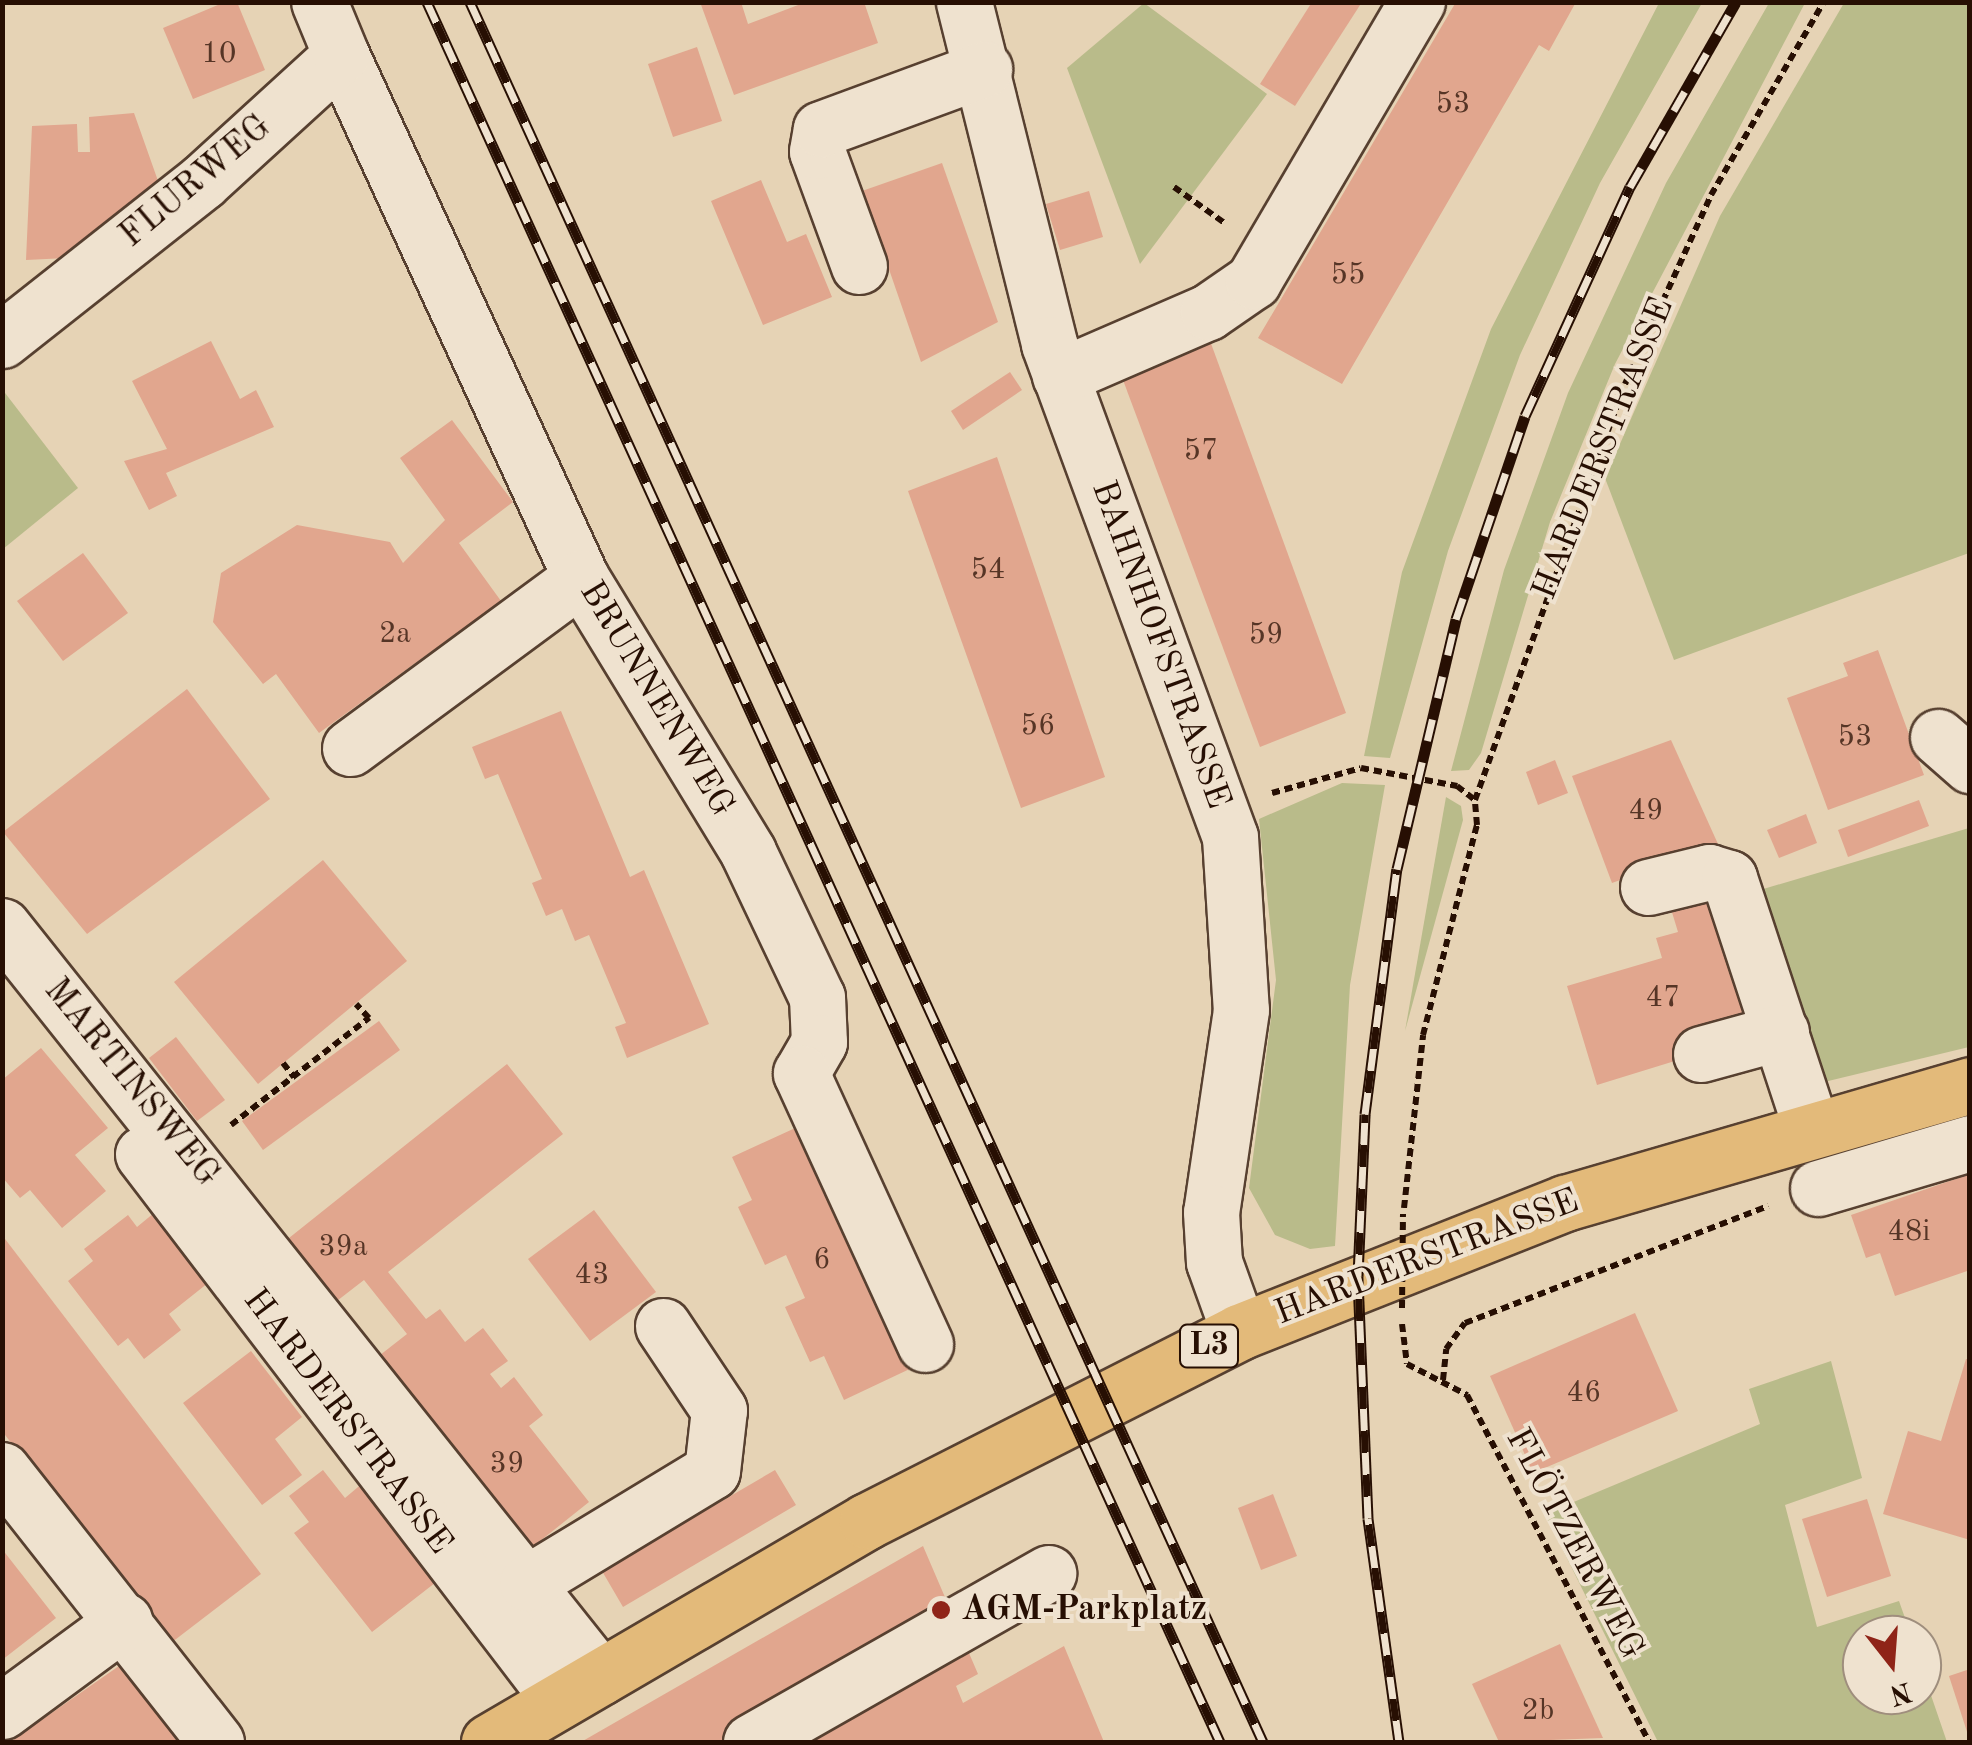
<!DOCTYPE html>
<meta charset="utf-8">
<style>
body{margin:0}
#map{position:relative;width:1972px;height:1745px;overflow:hidden;background:#e6d3b5;font-family:"Old Standard TT",serif}
div>[style]{position:absolute}
[style*='--x']{left:calc(var(--x)*1px);top:calc(var(--y)*1px);width:calc(var(--w)*1px);rotate:calc(var(--a)*1deg)}
.green>*{inset:0;background:#b9bb8a}
.building>*{inset:0;background:#e1a68e}
.path>*{height:6px;margin-top:-3px;transform-origin:0;background:repeating-linear-gradient(90deg,#270f03 0 8px,transparent 0 13px)}
.roads{filter:drop-shadow(2px 0 #574030) drop-shadow(-2px 0 #574030) drop-shadow(0 2px #574030) drop-shadow(0 -2px #574030)}
.minor>*{height:55px;margin:-27.5px;padding:0 27.5px;transform-origin:27.5px;border-radius:27.5px;background:#efe2cf}
.major>*{height:55px;margin:-27.5px;padding:0 27.5px;transform-origin:27.5px;border-radius:27.5px;background:#e3ba7a}
.rail>*{height:11px;margin-top:-5.5px;transform-origin:0;background:repeating-linear-gradient(90deg,#efe2cf 0 22px,#270f03 0 44px);box-sizing:border-box;border-block:2px solid #270f03}
.path-bridge>*{height:6px;margin-top:-3px;transform-origin:0;background:repeating-linear-gradient(90deg,#270f03 0 8px,transparent 0 13px)}
.dots>*{width:28px;height:28px;translate:-50% -50%;box-sizing:border-box;border:5px solid #efe2cf;border-radius:50%}
span{translate:-50% -50%;white-space:nowrap;text-align:center;line-height:1.15;-webkit-text-stroke:8px #efe2cf;paint-order:stroke}
.number-label{font-size:30px;color:#563526}
.number-label span{-webkit-text-stroke-width:0}
.shield-label span{padding:2px 8px;background:#efe2cf;border:2px solid;border-radius:8px;-webkit-text-stroke-width:0}
.shield-label{font-size:32px;color:#270f03;font-weight:700}
.street-label{font-size:35px;color:#270f03}
.poi-label{font-size:35px;color:#270f03;font-weight:700}
.left{translate:0 -50%;text-align:left}
.frame{position:absolute;inset:0;border:5px solid #270f03;pointer-events:none}
.north{position:absolute;left:1842px;top:1615px;width:100px;height:100px;box-sizing:border-box;background:#efe2cf;border:2px solid #9f8e7d;border-radius:50%;rotate:163deg;font-size:28px;font-weight:700;line-height:40px;text-align:center;color:#270f03}
.north::after{content:'';display:block;margin:auto;width:35px;height:45px;background:#8f2418;clip-path:polygon(50% 0,100% 100%,50% 72%,0 100%)}
</style>
<div id="map">
<div class="green">
<div style="clip-path:polygon(1144px 3px,1267px 94px,1140px 264px,1067px 68px)"></div>
<div style="clip-path:polygon(1659px 3px,1702px 3px,1600px 183px,1520px 355px,1448px 551px,1390px 758px,1364px 756px,1402px 572px,1491px 329px)"></div>
<div style="clip-path:polygon(1769px 3px,1805px 3px,1615px 364px,1550px 522px,1481px 753px,1469px 770px,1451px 771px,1504px 570px,1568px 393px,1666px 183px)"></div>
<div style="clip-path:polygon(1844px 3px,1969px 3px,1969px 553px,1674px 660px,1605px 478px,1720px 216px)"></div>
<div style="clip-path:polygon(2px 389px,78px 488px,3px 549px,2px 549px)"></div>
<div style="clip-path:polygon(1342px 783px,1385px 785px,1350px 985px,1335px 1246px,1310px 1249px,1275px 1235px,1249px 1188px,1276px 980px,1259px 819px)"></div>
<div style="clip-path:polygon(1446px 797px,1461px 806px,1463px 820px,1405px 1031px)"></div>
<div style="clip-path:polygon(1969px 828px,1969px 1047px,1820px 1083px,1750px 893px)"></div>
<div style="clip-path:polygon(1831px 1361px,1862px 1478px,1785px 1505px,1817px 1627px,1899px 1601px,1911px 1635px,1862px 1635px,1862px 1695px,1922px 1695px,1922px 1669px,1947px 1742px,1658px 1742px,1545px 1514px,1760px 1424px,1749px 1389px)"></div>
</div>
<div class="building">
<div style="clip-path:polygon(225px 2px,237px 2px,265px 70px,193px 99px,163px 28px)"></div>
<div style="clip-path:polygon(700px 2px,741px 2px,748px 24px,806px 2px,864px 2px,878px 43px,734px 95px)"></div>
<div style="clip-path:polygon(1312px 2px,1362px 2px,1295px 106px,1260px 84px)"></div>
<div style="clip-path:polygon(1456px 2px,1576px 2px,1549px 51px,1539px 45px,1342px 384px,1258px 338px)"></div>
<div style="clip-path:polygon(697px 47px,722px 121px,673px 137px,648px 64px)"></div>
<div style="clip-path:polygon(134px 113px,163px 195px,137px 219px,108px 220px,87px 257px,26px 260px,32px 126px,77px 124px,78px 152px,90px 152px,89px 117px)"></div>
<div style="clip-path:polygon(942px 163px,998px 322px,921px 362px,862px 191px)"></div>
<div style="clip-path:polygon(761px 180px,787px 242px,806px 234px,832px 297px,763px 325px,711px 201px)"></div>
<div style="clip-path:polygon(1089px 191px,1103px 237px,1060px 250px,1046px 204px)"></div>
<div style="clip-path:polygon(1209px 338px,1346px 713px,1260px 747px,1120px 372px)"></div>
<div style="clip-path:polygon(211px 341px,240px 399px,256px 390px,274px 427px,166px 473px,177px 496px,149px 510px,124px 461px,167px 449px,132px 381px)"></div>
<div style="clip-path:polygon(1010px 372px,1022px 390px,963px 430px,951px 411px)"></div>
<div style="clip-path:polygon(452px 420px,513px 502px,459px 543px,501px 601px,319px 733px,276px 674px,263px 684px,213px 622px,221px 573px,297px 525px,390px 542px,403px 563px,445px 520px,400px 458px)"></div>
<div style="clip-path:polygon(997px 457px,1105px 777px,1021px 808px,908px 491px)"></div>
<div style="clip-path:polygon(83px 553px,128px 613px,63px 661px,17px 601px)"></div>
<div style="clip-path:polygon(1878px 650px,1924px 775px,1828px 810px,1787px 698px,1848px 676px,1843px 663px)"></div>
<div style="clip-path:polygon(187px 689px,270px 799px,87px 934px,3px 832px)"></div>
<div style="clip-path:polygon(561px 711px,630px 877px,644px 870px,709px 1024px,627px 1058px,615px 1027px,626px 1023px,589px 935px,575px 941px,562px 909px,546px 916px,532px 883px,542px 879px,498px 774px,485px 779px,472px 747px)"></div>
<div style="clip-path:polygon(1671px 740px,1718px 844px,1612px 883px,1572px 776px)"></div>
<div style="clip-path:polygon(1555px 760px,1568px 793px,1538px 805px,1526px 772px)"></div>
<div style="clip-path:polygon(1919px 800px,1929px 826px,1848px 857px,1838px 830px)"></div>
<div style="clip-path:polygon(1806px 814px,1817px 843px,1779px 858px,1767px 830px)"></div>
<div style="clip-path:polygon(323px 860px,407px 961px,258px 1084px,174px 982px)"></div>
<div style="clip-path:polygon(1714px 896px,1759px 1011px,1691px 1056px,1597px 1085px,1567px 986px,1662px 958px,1656px 938px,1678px 932px,1671px 909px)"></div>
<div style="clip-path:polygon(379px 1021px,400px 1050px,263px 1150px,242px 1121px)"></div>
<div style="clip-path:polygon(176px 1037px,225px 1100px,197px 1121px,149px 1058px)"></div>
<div style="clip-path:polygon(41px 1048px,108px 1128px,75px 1155px,106px 1191px,62px 1228px,30px 1190px,20px 1198px,2px 1177px,2px 1080px)"></div>
<div style="clip-path:polygon(507px 1064px,563px 1134px,388px 1272px,426px 1319px,440px 1309px,465px 1342px,483px 1328px,508px 1361px,490px 1374px,501px 1388px,514px 1377px,543px 1415px,529px 1426px,589px 1502px,525px 1553px,375px 1359px,407px 1334px,364px 1280px,333px 1304px,284px 1242px)"></div>
<div style="clip-path:polygon(804px 1124px,834px 1190px,826px 1193px,885px 1322px,916px 1366px,844px 1400px,824px 1356px,810px 1362px,785px 1307px,805px 1298px,786px 1255px,765px 1265px,738px 1207px,752px 1200px,732px 1157px)"></div>
<div style="clip-path:polygon(1970px 1174px,1970px 1270px,1895px 1296px,1880px 1253px,1866px 1258px,1851px 1215px)"></div>
<div style="clip-path:polygon(594px 1210px,656px 1292px,590px 1341px,528px 1259px)"></div>
<div style="clip-path:polygon(154px 1213px,208px 1283px,169px 1314px,181px 1330px,144px 1359px,128px 1338px,118px 1346px,68px 1281px,93px 1261px,84px 1249px,128px 1215px,137px 1227px)"></div>
<div style="clip-path:polygon(2px 1235px,261px 1574px,167px 1646px,2px 1431px)"></div>
<div style="clip-path:polygon(1635px 1313px,1678px 1411px,1533px 1473px,1490px 1376px)"></div>
<div style="clip-path:polygon(251px 1351px,302px 1417px,275px 1439px,302px 1475px,262px 1505px,183px 1403px)"></div>
<div style="clip-path:polygon(1966px 1359px,1970px 1360px,1970px 1540px,1883px 1514px,1908px 1431px,1941px 1441px)"></div>
<div style="clip-path:polygon(323px 1470px,345px 1498px,364px 1482px,440px 1579px,372px 1632px,294px 1533px,309px 1522px,289px 1496px)"></div>
<div style="clip-path:polygon(775px 1470px,796px 1505px,623px 1607px,602px 1571px)"></div>
<div style="clip-path:polygon(1273px 1494px,1297px 1556px,1261px 1570px,1238px 1508px)"></div>
<div style="clip-path:polygon(1867px 1499px,1891px 1576px,1827px 1597px,1802px 1519px)"></div>
<div style="clip-path:polygon(923px 1546px,978px 1674px,956px 1686px,963px 1703px,1064px 1646px,1104px 1742px,581px 1742px)"></div>
<div style="clip-path:polygon(2px 1549px,56px 1618px,2px 1660px)"></div>
<div style="clip-path:polygon(1560px 1644px,1603px 1738px,1499px 1742px,1472px 1684px)"></div>
<div style="clip-path:polygon(129px 1659px,188px 1742px,10px 1742px)"></div>
<div style="clip-path:polygon(1970px 1669px,1970px 1738px,1969px 1738px,1949px 1676px)"></div>
</div>
<div class="path">
<div style="--x:1174;--y:187;--w:64;--a:35.4"></div>
<div style="--x:1272;--y:793;--w:92;--a:-15.7"></div>
<div style="--x:1361;--y:768;--w:98;--a:10.6"></div>
<div style="--x:1457;--y:786;--w:23;--a:38"></div>
<div style="--x:1475;--y:800;--w:442;--a:-70.2"></div>
<div style="--x:1625;--y:384;--w:208;--a:-65.5"></div>
<div style="--x:1711;--y:195;--w:224;--a:-59.7"></div>
<div style="--x:283;--y:1063;--w:18;--a:52"></div>
<div style="--x:231;--y:1125;--w:175;--a:-37.8"></div>
<div style="--x:369;--y:1018;--w:19;--a:-133"></div>
<div style="--x:1404;--y:1208;--w:174;--a:-83.7"></div>
<div style="--x:1423;--y:1035;--w:217;--a:-75.6"></div>
<div style="--x:1477;--y:825;--w:25;--a:-95"></div>
<div style="--x:1402;--y:1324;--w:40;--a:82.9"></div>
<div style="--x:1407;--y:1364;--w:68;--a:27.3"></div>
<div style="--x:1467;--y:1395;--w:392;--a:62.3"></div>
<div style="--x:1443;--y:1380;--w:31;--a:-84"></div>
<div style="--x:1446;--y:1349;--w:32;--a:-54"></div>
<div style="--x:1465;--y:1323;--w:325;--a:-21.1"></div>
</div>
<div class="roads">
<div class="minor">
<div style="--x:964;--y:2;--w:352;--a:76"></div>
<div style="--x:1049;--y:344;--w:525;--a:69.84"></div>
<div style="--x:1230;--y:837;--w:173;--a:86.4"></div>
<div style="--x:1241;--y:1010;--w:204;--a:98.4"></div>
<div style="--x:1211;--y:1212;--w:50;--a:86.6"></div>
<div style="--x:1214;--y:1262;--w:74;--a:70.3"></div>
<div style="--x:341;--y:55;--w:575;--a:65.35"></div>
<div style="--x:581;--y:578;--w:321;--a:58.6"></div>
<div style="--x:748;--y:852;--w:161;--a:64.6"></div>
<div style="--x:817;--y:997;--w:45;--a:87.5"></div>
<div style="--x:819;--y:1042;--w:36;--a:120"></div>
<div style="--x:801;--y:1073;--w:298;--a:65.4"></div>
<div style="--x:859;--y:266;--w:122;--a:-110.1"></div>
<div style="--x:817;--y:151;--w:22;--a:-80"></div>
<div style="--x:821;--y:129;--w:174;--a:-20.2"></div>
<div style="--x:2;--y:340;--w:255;--a:-38.3"></div>
<div style="--x:202;--y:182;--w:188;--a:-42.4"></div>
<div style="--x:341;--y:55;--w:57;--a:-112.5"></div>
<div style="--x:1060;--y:376;--w:161;--a:-23.4"></div>
<div style="--x:1208;--y:312;--w:55;--a:-34.6"></div>
<div style="--x:1253;--y:281;--w:324;--a:-59.6"></div>
<div style="--x:1938;--y:737;--w:43;--a:41.2"></div>
<div style="--x:350;--y:748;--w:287;--a:-36.4"></div>
<div style="--x:1648;--y:887;--w:63;--a:-13.8"></div>
<div style="--x:1709;--y:872;--w:21;--a:17"></div>
<div style="--x:1729;--y:878;--w:262;--a:71.8"></div>
<div style="--x:2;--y:926;--w:960;--a:51.47"></div>
<div style="--x:1701;--y:1054;--w:83;--a:-15.4"></div>
<div style="--x:143;--y:1154;--w:687;--a:52.63"></div>
<div style="--x:1818;--y:1188;--w:159;--a:-16.5"></div>
<div style="--x:2;--y:1470;--w:346;--a:51.8"></div>
<div style="--x:527;--y:1583;--w:216;--a:-31.2"></div>
<div style="--x:712;--y:1471;--w:61;--a:-83.5"></div>
<div style="--x:719;--y:1410;--w:101;--a:-123.7"></div>
<div style="--x:2;--y:1711;--w:152;--a:-36.4"></div>
<div style="--x:751;--y:1742;--w:342;--a:-29.6"></div>
</div>
<div class="major">
<div style="--x:489;--y:1742;--w:438;--a:-30.3"></div>
<div style="--x:867;--y:1521;--w:417;--a:-26.9"></div>
<div style="--x:1239;--y:1332;--w:351;--a:-21.6"></div>
<div style="--x:1565;--y:1203;--w:422;--a:-16.2"></div>
</div>
</div>
<div class="rail">
<div style="--x:427;--y:2;--w:1912;--a:65.5"></div>
<div style="--x:470;--y:2;--w:1912;--a:65.5"></div>
<div style="--x:1399;--y:1742;--w:226;--a:-97.9"></div>
<div style="--x:1368;--y:1518;--w:242;--a:-92.4"></div>
<div style="--x:1358;--y:1276;--w:162;--a:-87.5"></div>
<div style="--x:1365;--y:1114;--w:247;--a:-82.6"></div>
<div style="--x:1397;--y:869;--w:257;--a:-76.7"></div>
<div style="--x:1456;--y:619;--w:214;--a:-71.2"></div>
<div style="--x:1525;--y:416;--w:252;--a:-65.4"></div>
<div style="--x:1630;--y:187;--w:213;--a:-60.2"></div>
</div>
<div class="path-bridge">
<div style="--x:1402;--y:1308;--w:94;--a:-89.4"></div>
</div>
<div class="dots">
<div style="left:941px;top:1610px;background:#8f2418"></div>
</div>
<div class="number-label">
<span style="left:219px;top:54px">10</span>
<span style="left:1453px;top:104px">53</span>
<span style="left:1348px;top:275px">55</span>
<span style="left:1201px;top:451px">57</span>
<span style="left:988px;top:570px">54</span>
<span style="left:395px;top:634px">2a</span>
<span style="left:1266px;top:635px">59</span>
<span style="left:1038px;top:726px">56</span>
<span style="left:1855px;top:737px">53</span>
<span style="left:1646px;top:811px">49</span>
<span style="left:1663px;top:998px">47</span>
<span style="left:1909px;top:1232px">48i</span>
<span style="left:343px;top:1247px">39a</span>
<span style="left:822px;top:1260px">6</span>
<span style="left:592px;top:1275px">43</span>
<span style="left:1584px;top:1393px">46</span>
<span style="left:507px;top:1464px">39</span>
<span style="left:1538px;top:1711px">2b</span>
</div>
<div class="shield-label">
<span style="left:1209px;top:1346px">L3</span>
</div>
<div class="street-label">
<span style="left:196px;top:182px;rotate:-40deg">FLURWEG</span>
<span style="left:1604px;top:449px;rotate:-68deg">HARDERSTRASSE</span>
<span style="left:1160px;top:645px;rotate:70deg">BAHNHOFSTRASSE</span>
<span style="left:656px;top:699px;rotate:59deg">BRUNNENWEG</span>
<span style="left:131px;top:1083px;rotate:51deg">MARTINSWEG</span>
<span style="left:1427px;top:1258px;rotate:-21deg">HARDERSTRASSE</span>
<span style="left:347px;top:1422px;rotate:53deg">HARDERSTRASSE</span>
<span style="left:1574px;top:1544px;rotate:62deg">FLÖTZERWEG</span>
</div>
<div class="poi-label">
<span class="left" style="left:961px;top:1610px">AGM-Parkplatz</span>
</div>
<div class="frame"></div>
<div class="north">N</div>
</div>
